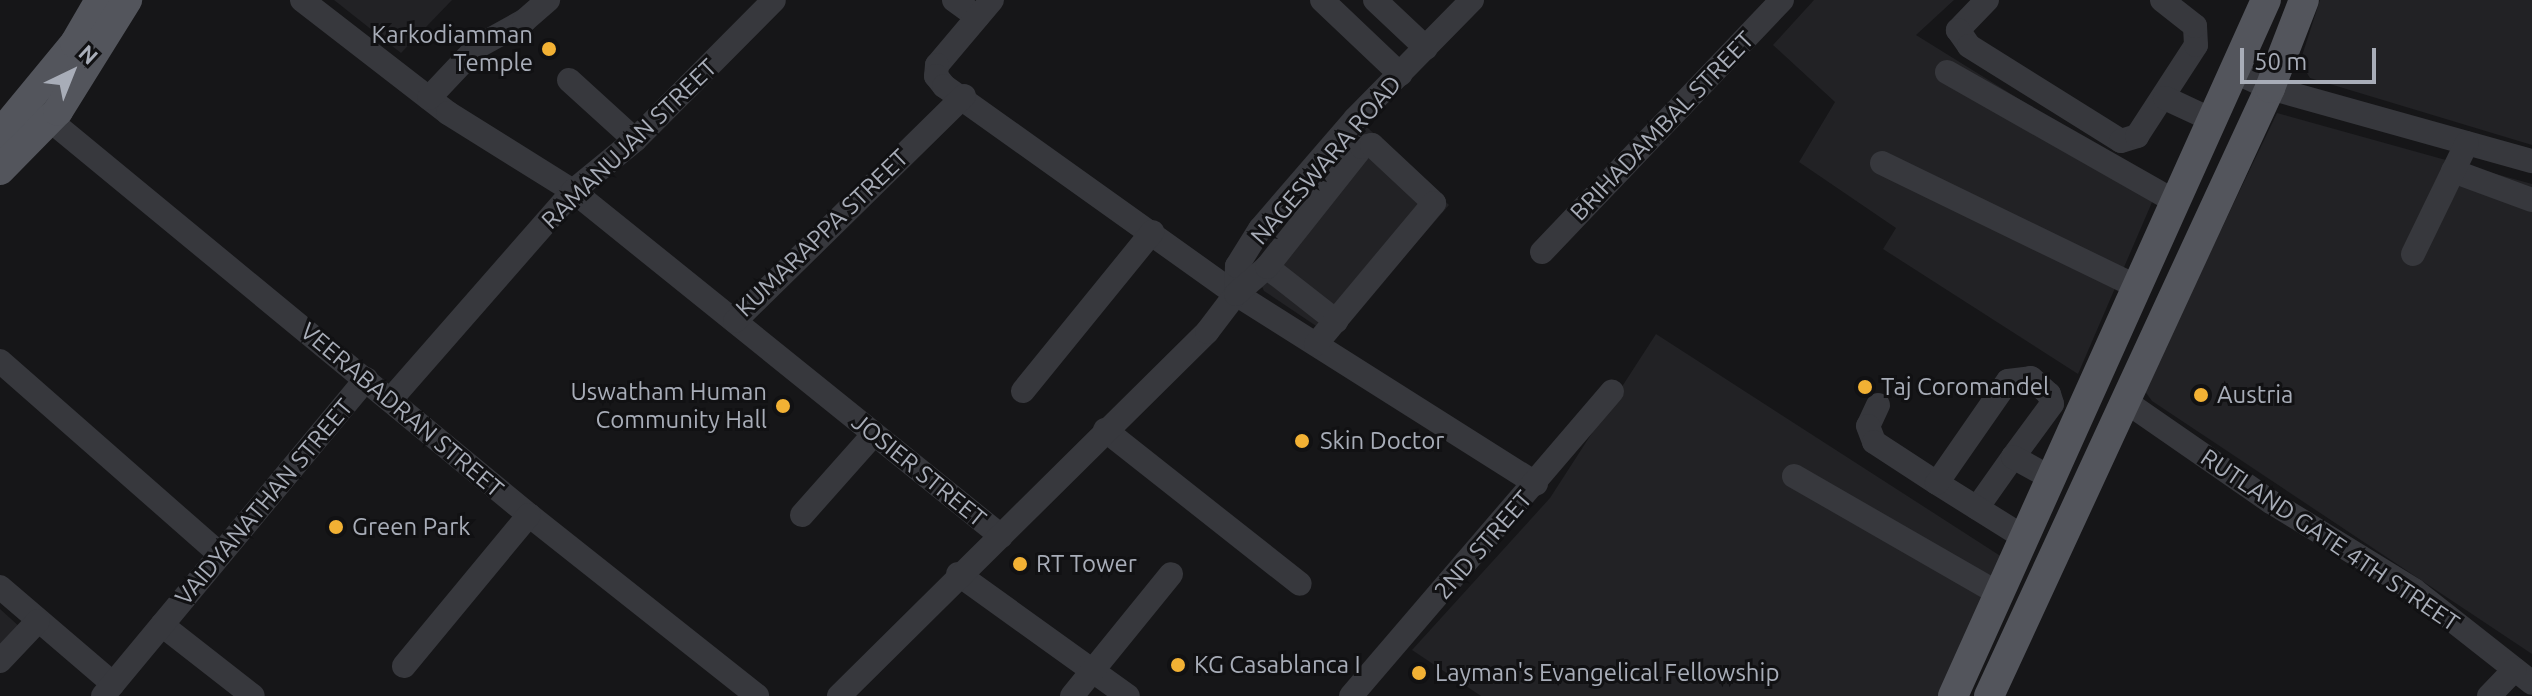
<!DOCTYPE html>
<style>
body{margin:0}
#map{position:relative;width:2532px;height:696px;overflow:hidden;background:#161618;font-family:Ubuntu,sans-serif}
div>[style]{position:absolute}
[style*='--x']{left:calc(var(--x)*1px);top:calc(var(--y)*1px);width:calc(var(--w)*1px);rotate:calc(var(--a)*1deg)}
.built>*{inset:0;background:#222225}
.minor>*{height:24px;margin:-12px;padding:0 12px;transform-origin:12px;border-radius:12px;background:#37383d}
.major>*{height:30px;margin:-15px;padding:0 15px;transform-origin:15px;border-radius:15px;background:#53555c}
.dots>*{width:22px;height:22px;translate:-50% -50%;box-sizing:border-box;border:4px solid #111113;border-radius:50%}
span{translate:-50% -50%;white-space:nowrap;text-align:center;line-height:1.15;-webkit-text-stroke:6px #111113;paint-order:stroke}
.poi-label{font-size:24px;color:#a8adb8}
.right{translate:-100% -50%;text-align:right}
.left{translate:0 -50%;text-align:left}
.street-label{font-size:24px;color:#a8adb8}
.north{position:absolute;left:32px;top:32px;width:80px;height:80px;-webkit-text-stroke:6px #111113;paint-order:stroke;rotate:43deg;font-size:22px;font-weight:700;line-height:32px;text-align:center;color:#a8adb8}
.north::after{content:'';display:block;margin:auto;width:28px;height:36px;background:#a8adb8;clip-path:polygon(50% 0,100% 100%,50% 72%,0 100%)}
.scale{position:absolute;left:2240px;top:48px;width:136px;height:36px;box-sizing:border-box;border:4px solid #a8adb8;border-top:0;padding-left:10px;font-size:24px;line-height:28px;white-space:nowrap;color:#a8adb8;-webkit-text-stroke:6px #111113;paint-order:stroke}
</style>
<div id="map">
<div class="built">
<div style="clip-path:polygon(334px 0,452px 0,401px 53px)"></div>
<div style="clip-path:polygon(1814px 0,1954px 0,1916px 35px,2159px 186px,2078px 374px,1883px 249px,1896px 228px,1799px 162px,1835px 102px,1773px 45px)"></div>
<div style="clip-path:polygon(2320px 0,2532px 0,2532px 145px,2310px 78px,2300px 62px)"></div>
<div style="clip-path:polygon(2277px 113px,2532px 184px,2532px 654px,2152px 401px,2144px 390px)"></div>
<div style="clip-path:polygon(1367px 127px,1449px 205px,1334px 338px,1264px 291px,1255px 272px)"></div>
<div style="clip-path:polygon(1656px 334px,2002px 557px,1938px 696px,1481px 696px,1412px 650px,1550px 498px)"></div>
<div style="clip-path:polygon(0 609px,21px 628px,0 653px)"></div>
</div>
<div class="minor">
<div style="--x:302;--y:0;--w:185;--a:37.7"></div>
<div style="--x:448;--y:113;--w:147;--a:32"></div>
<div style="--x:573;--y:191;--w:550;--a:38.87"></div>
<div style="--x:954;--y:0;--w:29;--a:36"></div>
<div style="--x:992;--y:0;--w:85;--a:130.2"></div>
<div style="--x:937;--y:65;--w:11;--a:95"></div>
<div style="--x:936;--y:76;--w:13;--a:51"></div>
<div style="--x:944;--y:86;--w:359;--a:35.5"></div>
<div style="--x:1236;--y:294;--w:355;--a:32.3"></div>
<div style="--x:1322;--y:0;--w:108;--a:43.5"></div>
<div style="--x:1375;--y:0;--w:70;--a:43.3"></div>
<div style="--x:1987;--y:0;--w:42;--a:134"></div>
<div style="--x:1958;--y:30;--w:19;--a:55"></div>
<div style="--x:1969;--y:46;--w:179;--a:32"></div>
<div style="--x:2121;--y:141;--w:17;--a:-17"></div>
<div style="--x:2137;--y:136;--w:108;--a:-57"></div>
<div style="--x:2196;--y:45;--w:19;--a:-93"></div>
<div style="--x:2195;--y:26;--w:42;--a:-141.8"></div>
<div style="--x:2233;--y:71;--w:41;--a:24.7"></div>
<div style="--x:2270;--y:88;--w:272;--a:15.6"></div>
<div style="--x:1947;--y:72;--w:261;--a:29.6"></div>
<div style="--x:569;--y:80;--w:89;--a:42.3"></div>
<div style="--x:429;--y:98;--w:70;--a:-46.7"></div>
<div style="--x:477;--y:47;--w:54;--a:-29"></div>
<div style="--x:524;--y:21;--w:32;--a:-41"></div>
<div style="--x:2165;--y:98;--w:50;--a:25"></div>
<div style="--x:51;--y:121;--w:619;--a:39.5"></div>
<div style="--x:529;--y:515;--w:291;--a:38.4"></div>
<div style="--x:1882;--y:163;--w:284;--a:25.9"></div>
<div style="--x:2453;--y:171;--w:84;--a:20.2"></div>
<div style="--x:1542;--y:252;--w:348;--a:-46.4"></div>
<div style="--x:2413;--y:254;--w:123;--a:-64.1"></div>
<div style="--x:1267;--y:267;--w:88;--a:38"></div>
<div style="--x:1236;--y:294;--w:28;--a:-88"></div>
<div style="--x:1237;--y:266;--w:44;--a:-58.1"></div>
<div style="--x:1260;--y:229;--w:145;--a:-49.2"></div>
<div style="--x:1355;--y:119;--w:167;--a:-45.5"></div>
<div style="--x:735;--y:321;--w:321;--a:-44.5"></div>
<div style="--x:0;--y:361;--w:293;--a:41.3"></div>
<div style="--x:1023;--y:391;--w:205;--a:-50.9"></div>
<div style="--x:392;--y:398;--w:275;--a:-48.8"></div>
<div style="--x:573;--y:191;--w:80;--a:-39.4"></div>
<div style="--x:635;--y:140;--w:197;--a:-45.2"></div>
<div style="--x:2125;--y:401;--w:178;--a:34.7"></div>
<div style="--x:2271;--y:502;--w:168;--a:31.6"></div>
<div style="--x:2414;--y:590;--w:150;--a:38.2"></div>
<div style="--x:1878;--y:405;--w:23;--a:115"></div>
<div style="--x:1868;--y:426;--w:17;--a:69"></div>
<div style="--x:1874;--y:442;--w:75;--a:33.1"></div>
<div style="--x:1105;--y:430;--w:248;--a:38.3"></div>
<div style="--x:1794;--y:476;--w:237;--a:29.9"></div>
<div style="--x:1977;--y:508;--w:62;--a:-54.8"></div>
<div style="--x:802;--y:515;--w:108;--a:-48.4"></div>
<div style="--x:2025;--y:538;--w:104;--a:-148"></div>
<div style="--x:1937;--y:483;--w:124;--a:-55.2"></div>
<div style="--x:2008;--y:381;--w:23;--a:-7"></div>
<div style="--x:2031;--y:378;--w:24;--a:42"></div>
<div style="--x:2049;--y:394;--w:10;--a:73"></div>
<div style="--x:2052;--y:404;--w:66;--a:126.3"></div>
<div style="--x:2013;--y:457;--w:46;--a:28.8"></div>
<div style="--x:958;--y:574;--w:209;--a:35.7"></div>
<div style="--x:0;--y:587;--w:149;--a:40.6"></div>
<div style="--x:162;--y:625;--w:115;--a:38"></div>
<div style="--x:0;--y:661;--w:55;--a:-46.5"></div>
<div style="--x:404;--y:666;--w:196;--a:-50.4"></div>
<div style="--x:103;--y:696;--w:412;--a:-50.3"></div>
<div style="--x:839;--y:696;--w:518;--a:-44.69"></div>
<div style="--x:1207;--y:332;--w:48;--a:-52.7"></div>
<div style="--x:1236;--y:294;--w:41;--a:-41.1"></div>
<div style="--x:1267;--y:267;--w:153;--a:-51.6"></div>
<div style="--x:1362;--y:147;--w:10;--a:-11"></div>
<div style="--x:1372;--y:145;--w:85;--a:43.1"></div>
<div style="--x:1434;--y:203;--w:184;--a:129.9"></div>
<div style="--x:1072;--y:696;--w:157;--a:-50.9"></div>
<div style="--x:1351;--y:696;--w:401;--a:-49.4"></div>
<div style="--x:2489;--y:696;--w:37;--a:-46"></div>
</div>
<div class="major">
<div style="--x:0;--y:134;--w:118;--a:-50.5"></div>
<div style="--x:75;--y:43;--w:50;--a:-59.8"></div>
<div style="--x:0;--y:170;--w:83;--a:-45.5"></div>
<div style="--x:58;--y:111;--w:131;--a:-58.1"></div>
<div style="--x:1953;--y:696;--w:763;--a:-65.79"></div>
<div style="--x:1989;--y:696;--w:670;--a:-65.19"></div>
<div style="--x:2270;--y:88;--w:94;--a:-68.9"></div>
</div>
<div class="dots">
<div style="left:549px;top:49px;background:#f2b134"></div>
<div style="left:1865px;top:387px;background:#f2b134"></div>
<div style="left:2201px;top:395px;background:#f2b134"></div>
<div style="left:783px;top:406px;background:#f2b134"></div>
<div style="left:1302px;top:441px;background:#f2b134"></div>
<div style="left:336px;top:527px;background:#f2b134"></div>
<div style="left:1020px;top:564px;background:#f2b134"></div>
<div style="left:1178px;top:665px;background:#f2b134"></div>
<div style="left:1419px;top:673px;background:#f2b134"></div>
</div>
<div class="poi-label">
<span class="right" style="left:533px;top:49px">Karkodiamman<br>Temple</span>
<span class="left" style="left:1881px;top:387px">Taj Coromandel</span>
<span class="right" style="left:767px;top:406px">Uswatham Human<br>Community Hall</span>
<span class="left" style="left:2217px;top:395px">Austria</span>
<span class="left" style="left:1320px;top:441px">Skin Doctor</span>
<span class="left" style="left:352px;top:527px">Green Park</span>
<span class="left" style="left:1036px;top:564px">RT Tower</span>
<span class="left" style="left:1194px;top:665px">KG Casablanca I</span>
<span class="left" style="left:1435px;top:673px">Layman's Evangelical Fellowship</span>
</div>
<div class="street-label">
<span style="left:1662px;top:126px;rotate:-46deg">BRIHADAMBAL STREET</span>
<span style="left:629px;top:144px;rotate:-44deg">RAMANUJAN STREET</span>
<span style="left:1326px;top:160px;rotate:-49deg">NAGESWARA ROAD</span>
<span style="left:822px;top:233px;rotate:-44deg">KUMARAPPA STREET</span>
<span style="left:402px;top:410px;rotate:40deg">VEERABADRAN STREET</span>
<span style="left:919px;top:470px;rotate:39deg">JOSIER STREET</span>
<span style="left:264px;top:502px;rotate:-50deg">VAIDYANATHAN STREET</span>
<span style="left:2330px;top:540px;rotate:34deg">RUTLAND GATE 4TH STREET</span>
<span style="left:1483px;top:545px;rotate:-49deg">2ND STREET</span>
</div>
<div class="north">N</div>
<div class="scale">50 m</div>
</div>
